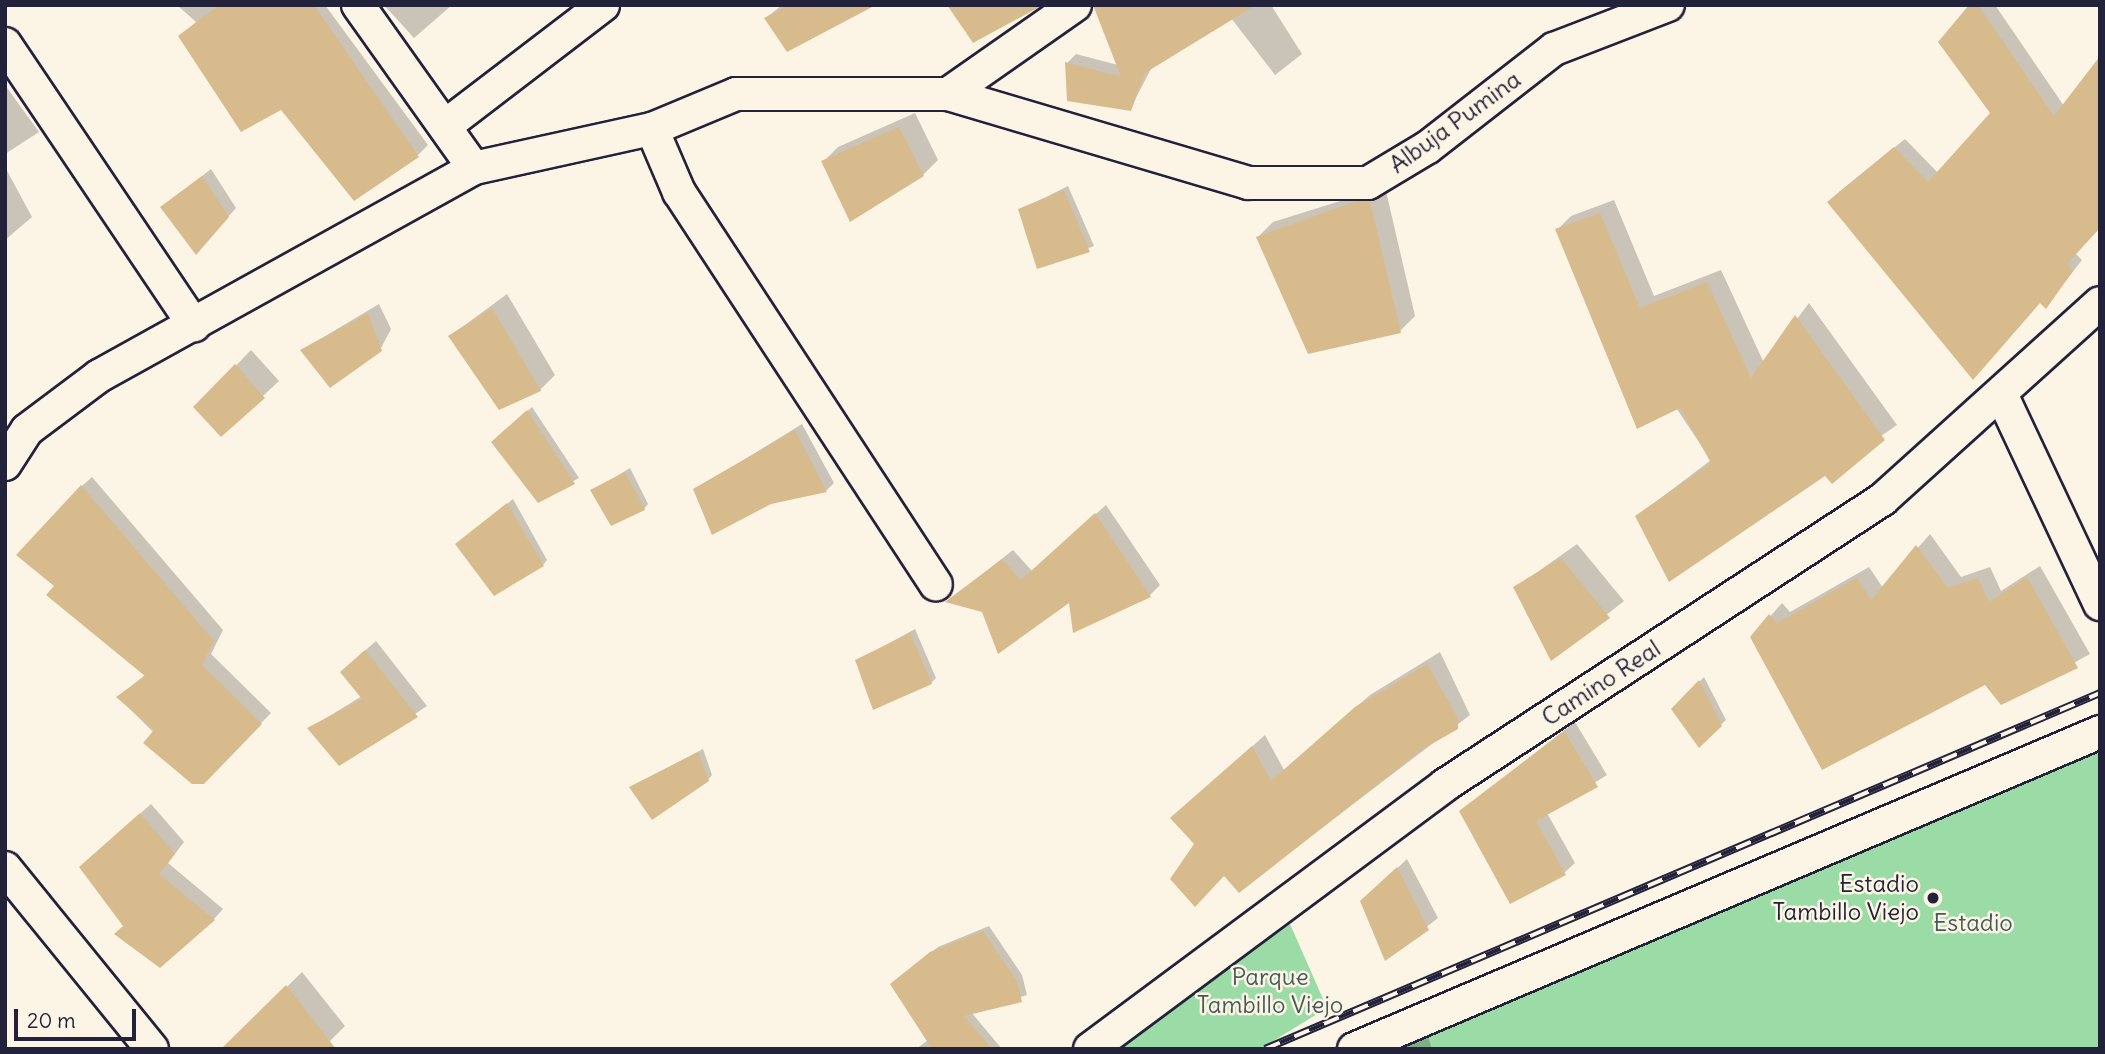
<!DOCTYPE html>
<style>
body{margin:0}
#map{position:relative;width:2105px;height:1054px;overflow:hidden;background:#fcf5e5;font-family:Delius,sans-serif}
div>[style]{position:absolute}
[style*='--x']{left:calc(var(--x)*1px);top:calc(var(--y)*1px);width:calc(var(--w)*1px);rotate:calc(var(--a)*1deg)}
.green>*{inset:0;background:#9bdba5}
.shadow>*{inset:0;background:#0003}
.building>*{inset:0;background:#d7bb8c}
.roads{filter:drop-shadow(2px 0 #22223b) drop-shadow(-2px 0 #22223b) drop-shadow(0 2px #22223b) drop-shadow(0 -2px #22223b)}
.street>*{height:32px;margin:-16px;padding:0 16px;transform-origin:16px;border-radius:16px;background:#fcf5e5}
.rail>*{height:8px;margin-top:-4px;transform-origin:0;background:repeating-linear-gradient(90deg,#fcf5e5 0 16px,#22223b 0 32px);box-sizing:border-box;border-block:2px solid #22223b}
.dots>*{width:19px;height:19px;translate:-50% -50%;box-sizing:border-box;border:4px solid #fcf5e5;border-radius:50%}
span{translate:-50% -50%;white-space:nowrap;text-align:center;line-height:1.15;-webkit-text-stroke:5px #fcf5e5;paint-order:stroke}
.street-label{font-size:24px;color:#22223b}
.poi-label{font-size:24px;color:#22223b}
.right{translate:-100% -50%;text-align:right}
.park-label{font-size:24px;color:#465a5b}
.frame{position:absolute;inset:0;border:7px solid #22223b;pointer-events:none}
.scale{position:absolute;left:14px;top:1009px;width:122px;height:32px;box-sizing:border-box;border:4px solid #22223b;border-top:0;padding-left:9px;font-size:21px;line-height:24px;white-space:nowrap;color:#22223b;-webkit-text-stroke:5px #fcf5e5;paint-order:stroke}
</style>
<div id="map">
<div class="green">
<div style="clip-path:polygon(2100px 732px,2100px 1049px,1347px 1049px)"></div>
<div style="clip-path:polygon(1290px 924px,1327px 1008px,1260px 1049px,1104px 1049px)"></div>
</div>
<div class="shadow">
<div style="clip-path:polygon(177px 5px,325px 5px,428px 145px,418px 155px,282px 108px,180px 36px,196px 22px)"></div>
<div style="clip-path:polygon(384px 5px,452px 5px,414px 38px)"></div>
<div style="clip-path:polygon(782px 5px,855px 5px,766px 18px)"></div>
<div style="clip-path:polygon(1161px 5px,1271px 5px,1302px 54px,1275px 75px,1231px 18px,1152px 67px,1130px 109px,1067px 63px,1076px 54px,1118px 65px)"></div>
<div style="clip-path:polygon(1971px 5px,1995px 5px,2064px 106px,2075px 253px,2082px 260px,2046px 306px,1839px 192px,1905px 139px,1938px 173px,1993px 113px)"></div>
<div style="clip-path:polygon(5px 85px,39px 132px,5px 154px)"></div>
<div style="clip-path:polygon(915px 113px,938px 160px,923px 175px,823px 162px,838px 147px)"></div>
<div style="clip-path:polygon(5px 167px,32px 217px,5px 240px)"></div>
<div style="clip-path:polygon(211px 169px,236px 208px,204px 244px,162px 207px)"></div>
<div style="clip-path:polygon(1068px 186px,1094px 246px,1038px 267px,1020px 210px)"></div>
<div style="clip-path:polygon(1385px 187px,1415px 316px,1400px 331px,1258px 237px,1273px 222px)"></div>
<div style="clip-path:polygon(1614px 200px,1654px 296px,1721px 270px,1764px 363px,1809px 303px,1897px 425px,1826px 474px,1637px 516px,1711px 460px,1557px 230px,1571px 216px)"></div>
<div style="clip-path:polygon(507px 294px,555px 375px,540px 390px,450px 336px)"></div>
<div style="clip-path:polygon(379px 304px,391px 329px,380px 350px,302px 350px)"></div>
<div style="clip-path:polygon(251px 350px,279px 381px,221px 435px,196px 407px)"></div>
<div style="clip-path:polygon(532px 407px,579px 478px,539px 501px,498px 437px)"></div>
<div style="clip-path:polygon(802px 424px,834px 483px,827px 490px,770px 503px,695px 490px)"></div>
<div style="clip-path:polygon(630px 468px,648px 504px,644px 509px,592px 491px)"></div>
<div style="clip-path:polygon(92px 477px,223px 630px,211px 654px,271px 713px,203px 782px,118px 697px,146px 674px,57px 586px,82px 486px)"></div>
<div style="clip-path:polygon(513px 499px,547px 560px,543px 565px,462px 540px)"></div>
<div style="clip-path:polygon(1106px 505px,1160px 585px,1150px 595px,1074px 630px,1070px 600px,983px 610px,949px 601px,1013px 550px,1032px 571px)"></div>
<div style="clip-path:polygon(1930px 534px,1961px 577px,1990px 567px,2001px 591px,2040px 566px,2090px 654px,2001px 703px,1986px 683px,1752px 637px,1782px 603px,1790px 612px,1869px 567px,1883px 588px)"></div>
<div style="clip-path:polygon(1577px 544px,1624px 601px,1551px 659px,1515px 588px)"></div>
<div style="clip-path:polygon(915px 629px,936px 678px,931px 683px,857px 661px)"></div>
<div style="clip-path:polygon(376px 641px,427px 706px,339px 764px,310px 728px,362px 696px,352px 662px)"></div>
<div style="clip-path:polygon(1440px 652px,1470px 715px,1239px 891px,1172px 818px,1265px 735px,1284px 770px,1370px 695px)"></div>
<div style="clip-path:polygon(1704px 677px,1726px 720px,1699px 745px,1673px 709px)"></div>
<div style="clip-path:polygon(1575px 722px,1607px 775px,1547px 813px,1575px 863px,1564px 873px,1461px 811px)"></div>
<div style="clip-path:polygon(703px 749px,712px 775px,708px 780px,631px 787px)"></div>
<div style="clip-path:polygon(151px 804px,184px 842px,168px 863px,223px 909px,214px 919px,125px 926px,91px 857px)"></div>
<div style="clip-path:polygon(1407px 859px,1438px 918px,1386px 958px,1373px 891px)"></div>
<div style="clip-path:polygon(989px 926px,1022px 975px,1027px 995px,971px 1012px,1002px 1049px,916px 1049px,928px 1040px,898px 978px,938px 947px)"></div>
<div style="clip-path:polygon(302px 972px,345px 1026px,322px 1049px,224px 1049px)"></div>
<div style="clip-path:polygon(1427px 1034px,1432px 1049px,1391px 1049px)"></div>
</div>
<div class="building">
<div style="clip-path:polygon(219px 5px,314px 5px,419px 157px,354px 201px,281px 110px,241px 132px,178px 36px)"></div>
<div style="clip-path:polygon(789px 5px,876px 5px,787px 52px,764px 18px)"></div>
<div style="clip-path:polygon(947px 5px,1043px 5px,973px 43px)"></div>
<div style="clip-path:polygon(1093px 5px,1256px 5px,1145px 73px,1131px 111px,1067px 101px,1065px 62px,1121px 77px)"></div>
<div style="clip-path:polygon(1969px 5px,1978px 5px,2054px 116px,2100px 56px,2100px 228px,2067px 264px,2073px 271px,2046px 309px,2040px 303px,1973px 380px,1827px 202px,1894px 147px,1928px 182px,1990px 113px,1938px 42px)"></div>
<div style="clip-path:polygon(899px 127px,924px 176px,850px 222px,821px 161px)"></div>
<div style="clip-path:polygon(202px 176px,229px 217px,196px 255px,160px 207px)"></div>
<div style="clip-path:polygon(1064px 190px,1090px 252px,1037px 269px,1018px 209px)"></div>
<div style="clip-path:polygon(1357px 201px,1370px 201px,1401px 333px,1308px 354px,1256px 237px)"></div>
<div style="clip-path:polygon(1600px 213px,1640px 308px,1707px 282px,1751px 378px,1795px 315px,1885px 440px,1832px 484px,1825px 476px,1669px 582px,1635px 516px,1711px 463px,1680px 408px,1637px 429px,1555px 229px)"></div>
<div style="clip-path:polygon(492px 308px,541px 391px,499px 410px,448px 336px)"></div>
<div style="clip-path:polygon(368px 313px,382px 351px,330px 388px,300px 350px)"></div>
<div style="clip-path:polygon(235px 364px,265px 398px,221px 437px,193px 407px)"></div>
<div style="clip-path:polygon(527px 410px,575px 484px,538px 503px,491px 442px)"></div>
<div style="clip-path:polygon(795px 430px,827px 492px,771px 504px,712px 535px,693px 489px)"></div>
<div style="clip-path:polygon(625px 472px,645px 510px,611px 526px,590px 490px)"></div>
<div style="clip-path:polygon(81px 485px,214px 641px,202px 665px,262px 724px,204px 784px,192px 784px,143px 743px,154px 730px,116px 697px,145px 676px,46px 595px,54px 586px,16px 555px)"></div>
<div style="clip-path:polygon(507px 503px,544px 566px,494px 596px,455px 544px)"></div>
<div style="clip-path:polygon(1095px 513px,1151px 597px,1073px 633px,1069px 603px,998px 654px,982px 612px,945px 602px,1002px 559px,1021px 580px)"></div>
<div style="clip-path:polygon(1916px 545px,1948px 588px,1978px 578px,1989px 602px,2027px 577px,2078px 668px,2001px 705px,1985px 685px,1822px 770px,1750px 637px,1769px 614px,1777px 623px,1857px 578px,1871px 600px)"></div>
<div style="clip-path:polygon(1561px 558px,1610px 618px,1551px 661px,1513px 587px)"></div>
<div style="clip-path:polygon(910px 633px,932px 684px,873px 710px,855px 660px)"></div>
<div style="clip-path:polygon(365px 650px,418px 717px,339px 766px,307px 728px,362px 699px,340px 672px)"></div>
<div style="clip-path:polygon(1427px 664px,1458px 718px,1458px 729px,1423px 749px,1239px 893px,1224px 876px,1195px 907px,1170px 879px,1194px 844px,1170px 818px,1252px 746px,1271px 781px,1355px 707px)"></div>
<div style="clip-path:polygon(1699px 680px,1722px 726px,1699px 748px,1671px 709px)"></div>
<div style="clip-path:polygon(1564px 731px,1598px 787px,1536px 821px,1566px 875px,1510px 904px,1459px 811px)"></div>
<div style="clip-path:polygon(698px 752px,709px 781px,652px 820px,629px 787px)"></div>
<div style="clip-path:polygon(140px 813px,175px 854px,159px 874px,215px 920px,160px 968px,114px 934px,123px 926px,79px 867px)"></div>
<div style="clip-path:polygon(1397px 867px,1429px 930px,1385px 961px,1360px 901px)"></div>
<div style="clip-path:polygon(983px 931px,1017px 981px,1022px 1002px,964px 1016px,992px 1049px,932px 1049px,890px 984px,930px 952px)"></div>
<div style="clip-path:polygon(286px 985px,336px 1049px,221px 1049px)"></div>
</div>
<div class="roads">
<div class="street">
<div style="--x:358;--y:5;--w:200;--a:54.6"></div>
<div style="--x:5;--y:44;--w:339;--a:56.1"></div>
<div style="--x:948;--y:94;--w:313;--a:16.5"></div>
<div style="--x:1248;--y:183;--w:120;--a:0"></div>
<div style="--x:1368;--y:183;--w:70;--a:-31"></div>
<div style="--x:1428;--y:147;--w:160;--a:-37.9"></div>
<div style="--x:1554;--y:49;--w:122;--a:-21.1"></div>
<div style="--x:445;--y:126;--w:199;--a:-37.4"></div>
<div style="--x:652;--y:129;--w:69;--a:66.8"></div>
<div style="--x:679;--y:192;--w:469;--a:56.8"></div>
<div style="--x:2002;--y:396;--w:230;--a:64.8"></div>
<div style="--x:5;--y:464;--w:40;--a:-57.1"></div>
<div style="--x:27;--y:430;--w:90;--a:-36.9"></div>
<div style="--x:99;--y:376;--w:429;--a:-29"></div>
<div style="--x:474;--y:168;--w:182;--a:-12.4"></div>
<div style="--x:652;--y:129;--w:91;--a:-22.6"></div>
<div style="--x:736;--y:94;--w:212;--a:0"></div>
<div style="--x:948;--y:94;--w:155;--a:-35"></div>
<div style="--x:5;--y:868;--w:233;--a:50.9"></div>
<div style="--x:1090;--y:1049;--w:442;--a:-36.6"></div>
<div style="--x:1445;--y:785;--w:523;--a:-33.14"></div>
<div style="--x:1883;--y:499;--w:292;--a:-42.1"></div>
<div style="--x:1354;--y:1049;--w:811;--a:-23.02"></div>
</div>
</div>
<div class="rail">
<div style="--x:1265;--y:1049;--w:908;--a:-23.09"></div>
</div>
<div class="dots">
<div style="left:1933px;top:898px;background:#22223b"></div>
</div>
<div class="street-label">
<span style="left:1455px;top:122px;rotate:-36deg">Albuja Pumina</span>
<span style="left:1601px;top:683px;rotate:-33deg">Camino Real</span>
</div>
<div class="poi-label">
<span class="right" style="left:1919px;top:898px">Estadio<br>Tambillo Viejo</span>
</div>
<div class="park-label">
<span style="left:1973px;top:923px">Estadio</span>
<span style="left:1270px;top:991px">Parque<br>Tambillo Viejo</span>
</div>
<div class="frame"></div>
<div class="scale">20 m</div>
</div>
